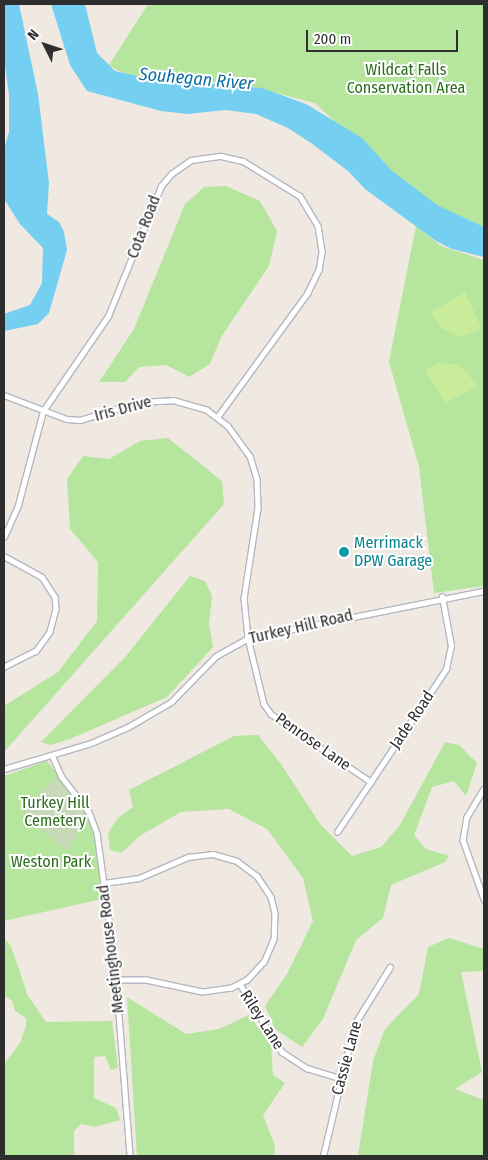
<!DOCTYPE html>
<style>
body{margin:0}
#map{position:relative;width:488px;height:1160px;overflow:hidden;background:#efe9e1;font-family:"Fira Sans Condensed",sans-serif}
div>[style]{position:absolute}
[style*='--x']{left:calc(var(--x)*1px);top:calc(var(--y)*1px);width:calc(var(--w)*1px);rotate:calc(var(--a)*1deg)}
.green>*{inset:0;background:#b6e59e}
.cemetery>*{inset:0;background:#c8d9b8}
.pitch>*{inset:0;background:#c9ec9a}
.water>*{inset:0;background:#75cff0}
.roads{filter:drop-shadow(1px 0 #b4b7c1) drop-shadow(-1px 0 #b4b7c1) drop-shadow(0 1px #b4b7c1) drop-shadow(0 -1px #b4b7c1)}
.minor>*{height:4.5px;margin:-2.25px;padding:0 2.25px;transform-origin:2.25px;border-radius:2.25px;background:#fff}
.dots>*{width:14px;height:14px;translate:-50% -50%;box-sizing:border-box;border:2px solid #fff;border-radius:50%}
span{translate:-50% -50%;white-space:nowrap;text-align:center;line-height:1.15;-webkit-text-stroke:4px #fff;paint-order:stroke}
.park-label{font-size:16px;color:#2c6e1b}
.street-label{font-size:16px;color:#2e2e2e}
.culture-label{font-size:16px;color:#0d838f}
.left{translate:0 -50%;text-align:left}
.water-label{font-size:18px;color:#0d6fa3;font-style:italic}
.frame{position:absolute;inset:0;border:5px solid #2e2e2e;pointer-events:none}
.north{position:absolute;left:20px;top:20px;width:50px;height:50px;-webkit-text-stroke:4px #fff;paint-order:stroke;rotate:311deg;font-size:14px;font-weight:700;line-height:20px;text-align:center;color:#2e2e2e}
.north::after{content:'';display:block;margin:auto;width:18px;height:22px;background:#2e2e2e;clip-path:polygon(50% 0,100% 100%,50% 72%,0 100%)}
.scale{position:absolute;left:306px;top:30px;width:152px;height:22px;box-sizing:border-box;border:2px solid #2e2e2e;border-top:0;padding-left:6px;font-size:15px;line-height:18px;white-space:nowrap;color:#2e2e2e;-webkit-text-stroke:4px #fff;paint-order:stroke}
</style>
<div id="map">
<div class="green">
<div style="clip-path:polygon(148px 4px,484px 4px,484px 227px,435px 205px,389px 172px,315px 103px,237px 83px,143px 80px,119px 71px,109px 65px)"></div>
<div style="clip-path:polygon(226px 186px,260px 201px,277px 231px,269px 266px,221px 337px,210px 364px,189px 377px,166px 365px,139px 367px,125px 382px,99px 382px,134px 329px,185px 204px,204px 187px)"></div>
<div style="clip-path:polygon(416px 226px,441px 246px,484px 260px,484px 586px,434px 593px,419px 467px,389px 362px)"></div>
<div style="clip-path:polygon(168px 438px,222px 481px,224px 504px,4px 752px,4px 706px,58px 672px,97px 621px,98px 562px,70px 529px,67px 479px,83px 456px,109px 459px,140px 441px)"></div>
<div style="clip-path:polygon(190px 576px,205px 581px,212px 596px,209px 624px,213px 647px,167px 697px,70px 739px,50px 745px,41px 742px,126px 656px)"></div>
<div style="clip-path:polygon(258px 735px,281px 764px,320px 824px,352px 856px,381px 847px,400px 825px,445px 742px,459px 745px,477px 763px,466px 796px,454px 781px,432px 787px,414px 835px,426px 849px,449px 856px,445px 862px,391px 885px,383px 918px,356px 940px,323px 1019px,302px 1047px,275px 1029px,265px 1006px,287px 974px,313px 921px,303px 878px,267px 829px,229px 809px,181px 812px,141px 835px,121px 853px,110px 850px,108px 833px,118px 818px,133px 807px,129px 790px,234px 736px)"></div>
<div style="clip-path:polygon(47px 761px,87px 813px,95px 834px,102px 899px,4px 921px,4px 776px)"></div>
<div style="clip-path:polygon(4px 938px,11px 946px,28px 996px,46px 1022px,112px 1021px,118px 1068px,111px 1070px,105px 1056px,94px 1057px,94px 1098px,116px 1108px,120px 1120px,95px 1127px,81px 1124px,74px 1131px,74px 1156px,4px 1156px,4px 1064px,20px 1043px,26px 1026px,26px 1018px,15px 1011px,12px 1001px,4px 995px)"></div>
<div style="clip-path:polygon(449px 938px,484px 949px,484px 971px,461px 972px,482px 1072px,455px 1089px,484px 1100px,484px 1156px,358px 1156px,373px 1061px,385px 1029px,419px 994px,428px 947px)"></div>
<div style="clip-path:polygon(127px 997px,186px 1034px,219px 1029px,249px 1015px,271px 1045px,273px 1075px,285px 1083px,263px 1115px,275px 1146px,274px 1156px,137px 1156px)"></div>
</div>
<div class="cemetery">
<div style="clip-path:polygon(55px 777px,89px 817px,67px 851px,22px 815px)"></div>
</div>
<div class="pitch">
<div style="clip-path:polygon(465px 292px,482px 329px,460px 337px,441px 328px,431px 312px)"></div>
<div style="clip-path:polygon(440px 363px,455px 364px,467px 372px,477px 387px,445px 403px,425px 370px)"></div>
</div>
<div class="water">
<div style="clip-path:polygon(4px 4px,19px 4px,38px 94px,49px 183px,47px 214px,59px 222px,64px 232px,67px 250px,49px 313px,38px 324px,4px 331px,4px 314px,30px 305px,42px 283px,43px 248px,20px 224px,4px 199px,4px 149px,9px 132px,9px 95px,4px 58px)"></div>
<div style="clip-path:polygon(51px 4px,85px 4px,97px 53px,115px 71px,169px 83px,204px 83px,262px 88px,306px 104px,362px 138px,391px 170px,437px 205px,484px 227px,484px 257px,452px 249px,436px 241px,365px 189px,348px 171px,311px 143px,288px 128px,256px 114px,226px 110px,187px 114px,161px 111px,87px 91px,70px 65px)"></div>
</div>
<div class="roads">
<div class="minor">
<div style="--x:4;--y:395;--w:67;--a:20.9"></div>
<div style="--x:67;--y:419;--w:13;--a:4"></div>
<div style="--x:80;--y:420;--w:61;--a:-17.2"></div>
<div style="--x:138;--y:402;--w:35;--a:-3"></div>
<div style="--x:173;--y:400;--w:35;--a:16"></div>
<div style="--x:207;--y:410;--w:26;--a:37"></div>
<div style="--x:228;--y:426;--w:37;--a:54"></div>
<div style="--x:250;--y:456;--w:24;--a:73"></div>
<div style="--x:257;--y:479;--w:29;--a:88"></div>
<div style="--x:258;--y:508;--w:91;--a:98.8"></div>
<div style="--x:244;--y:598;--w:40;--a:84.3"></div>
<div style="--x:248;--y:638;--w:68;--a:76.4"></div>
<div style="--x:264;--y:704;--w:12;--a:55"></div>
<div style="--x:271;--y:714;--w:121;--a:34.2"></div>
<div style="--x:4;--y:537;--w:35;--a:-66"></div>
<div style="--x:18;--y:505;--w:97;--a:-75.1"></div>
<div style="--x:43;--y:411;--w:115;--a:-55.6"></div>
<div style="--x:108;--y:316;--w:140;--a:-67.8"></div>
<div style="--x:161;--y:186;--w:16;--a:-50"></div>
<div style="--x:171;--y:174;--w:24;--a:-35"></div>
<div style="--x:191;--y:160;--w:30;--a:-8"></div>
<div style="--x:221;--y:156;--w:23;--a:13"></div>
<div style="--x:243;--y:161;--w:67;--a:31.6"></div>
<div style="--x:300;--y:196;--w:35;--a:59"></div>
<div style="--x:318;--y:226;--w:26;--a:81"></div>
<div style="--x:322;--y:252;--w:18;--a:99"></div>
<div style="--x:319;--y:270;--w:25;--a:116"></div>
<div style="--x:308;--y:293;--w:153;--a:126"></div>
<div style="--x:4;--y:556;--w:43;--a:28.9"></div>
<div style="--x:42;--y:577;--w:24;--a:57"></div>
<div style="--x:55;--y:597;--w:12;--a:85"></div>
<div style="--x:56;--y:609;--w:24;--a:105"></div>
<div style="--x:50;--y:632;--w:24;--a:126"></div>
<div style="--x:36;--y:651;--w:36;--a:153"></div>
<div style="--x:52;--y:755;--w:24;--a:66"></div>
<div style="--x:62;--y:777;--w:44;--a:52.4"></div>
<div style="--x:89;--y:812;--w:22;--a:69"></div>
<div style="--x:97;--y:833;--w:132;--a:82.2"></div>
<div style="--x:115;--y:964;--w:193;--a:85.5"></div>
<div style="--x:4;--y:769;--w:91;--a:-16.6"></div>
<div style="--x:91;--y:743;--w:40;--a:-23.4"></div>
<div style="--x:128;--y:727;--w:50;--a:-30.2"></div>
<div style="--x:171;--y:702;--w:64;--a:-45.6"></div>
<div style="--x:216;--y:656;--w:37;--a:-29"></div>
<div style="--x:248;--y:638;--w:241;--a:-11.3"></div>
<div style="--x:484;--y:789;--w:33;--a:121"></div>
<div style="--x:467;--y:817;--w:23;--a:100"></div>
<div style="--x:463;--y:840;--w:63;--a:70.4"></div>
<div style="--x:337;--y:832;--w:196;--a:-56.2"></div>
<div style="--x:446;--y:669;--w:24;--a:-78"></div>
<div style="--x:451;--y:646;--w:50;--a:-100.4"></div>
<div style="--x:104;--y:883;--w:35;--a:-8"></div>
<div style="--x:139;--y:878;--w:53;--a:-23.2"></div>
<div style="--x:188;--y:857;--w:25;--a:-7"></div>
<div style="--x:213;--y:854;--w:25;--a:16"></div>
<div style="--x:237;--y:861;--w:25;--a:37"></div>
<div style="--x:257;--y:876;--w:25;--a:56"></div>
<div style="--x:271;--y:897;--w:16;--a:76"></div>
<div style="--x:275;--y:913;--w:26;--a:92"></div>
<div style="--x:274;--y:939;--w:25;--a:113"></div>
<div style="--x:264;--y:962;--w:25;--a:133"></div>
<div style="--x:247;--y:980;--w:18;--a:153"></div>
<div style="--x:231;--y:988;--w:29;--a:172"></div>
<div style="--x:202;--y:992;--w:57;--a:-167.9"></div>
<div style="--x:146;--y:980;--w:30;--a:180"></div>
<div style="--x:240;--y:984;--w:80;--a:58.3"></div>
<div style="--x:282;--y:1052;--w:30;--a:33"></div>
<div style="--x:307;--y:1068;--w:34;--a:17"></div>
<div style="--x:323;--y:1156;--w:135;--a:-76.7"></div>
<div style="--x:354;--y:1025;--w:68;--a:-58.2"></div>
</div>
</div>
<div class="dots">
<div style="left:344px;top:552px;background:#0f9aa8"></div>
</div>
<div class="park-label">
<span style="left:406px;top:79px">Wildcat Falls<br>Conservation Area</span>
<span style="left:55px;top:812px">Turkey Hill<br>Cemetery</span>
<span style="left:51px;top:862px">Weston Park</span>
</div>
<div class="street-label">
<span style="left:144px;top:227px;rotate:-69deg">Cota Road</span>
<span style="left:123px;top:409px;rotate:-15deg">Iris Drive</span>
<span style="left:301px;top:627px;rotate:-13deg">Turkey Hill Road</span>
<span style="left:412px;top:720px;rotate:-56deg">Jade Road</span>
<span style="left:313px;top:742px;rotate:35deg">Penrose Lane</span>
<span style="left:111px;top:949px;rotate:-97deg">Meetinghouse Road</span>
<span style="left:262px;top:1020px;rotate:57deg">Riley Lane</span>
<span style="left:347px;top:1058px;rotate:-75deg">Cassie Lane</span>
</div>
<div class="culture-label">
<span class="left" style="left:354px;top:552px">Merrimack<br>DPW Garage</span>
</div>
<div class="water-label">
<span style="left:196px;top:79px;rotate:5deg">Souhegan River</span>
</div>
<div class="frame"></div>
<div class="north">N</div>
<div class="scale">200 m</div>
</div>
